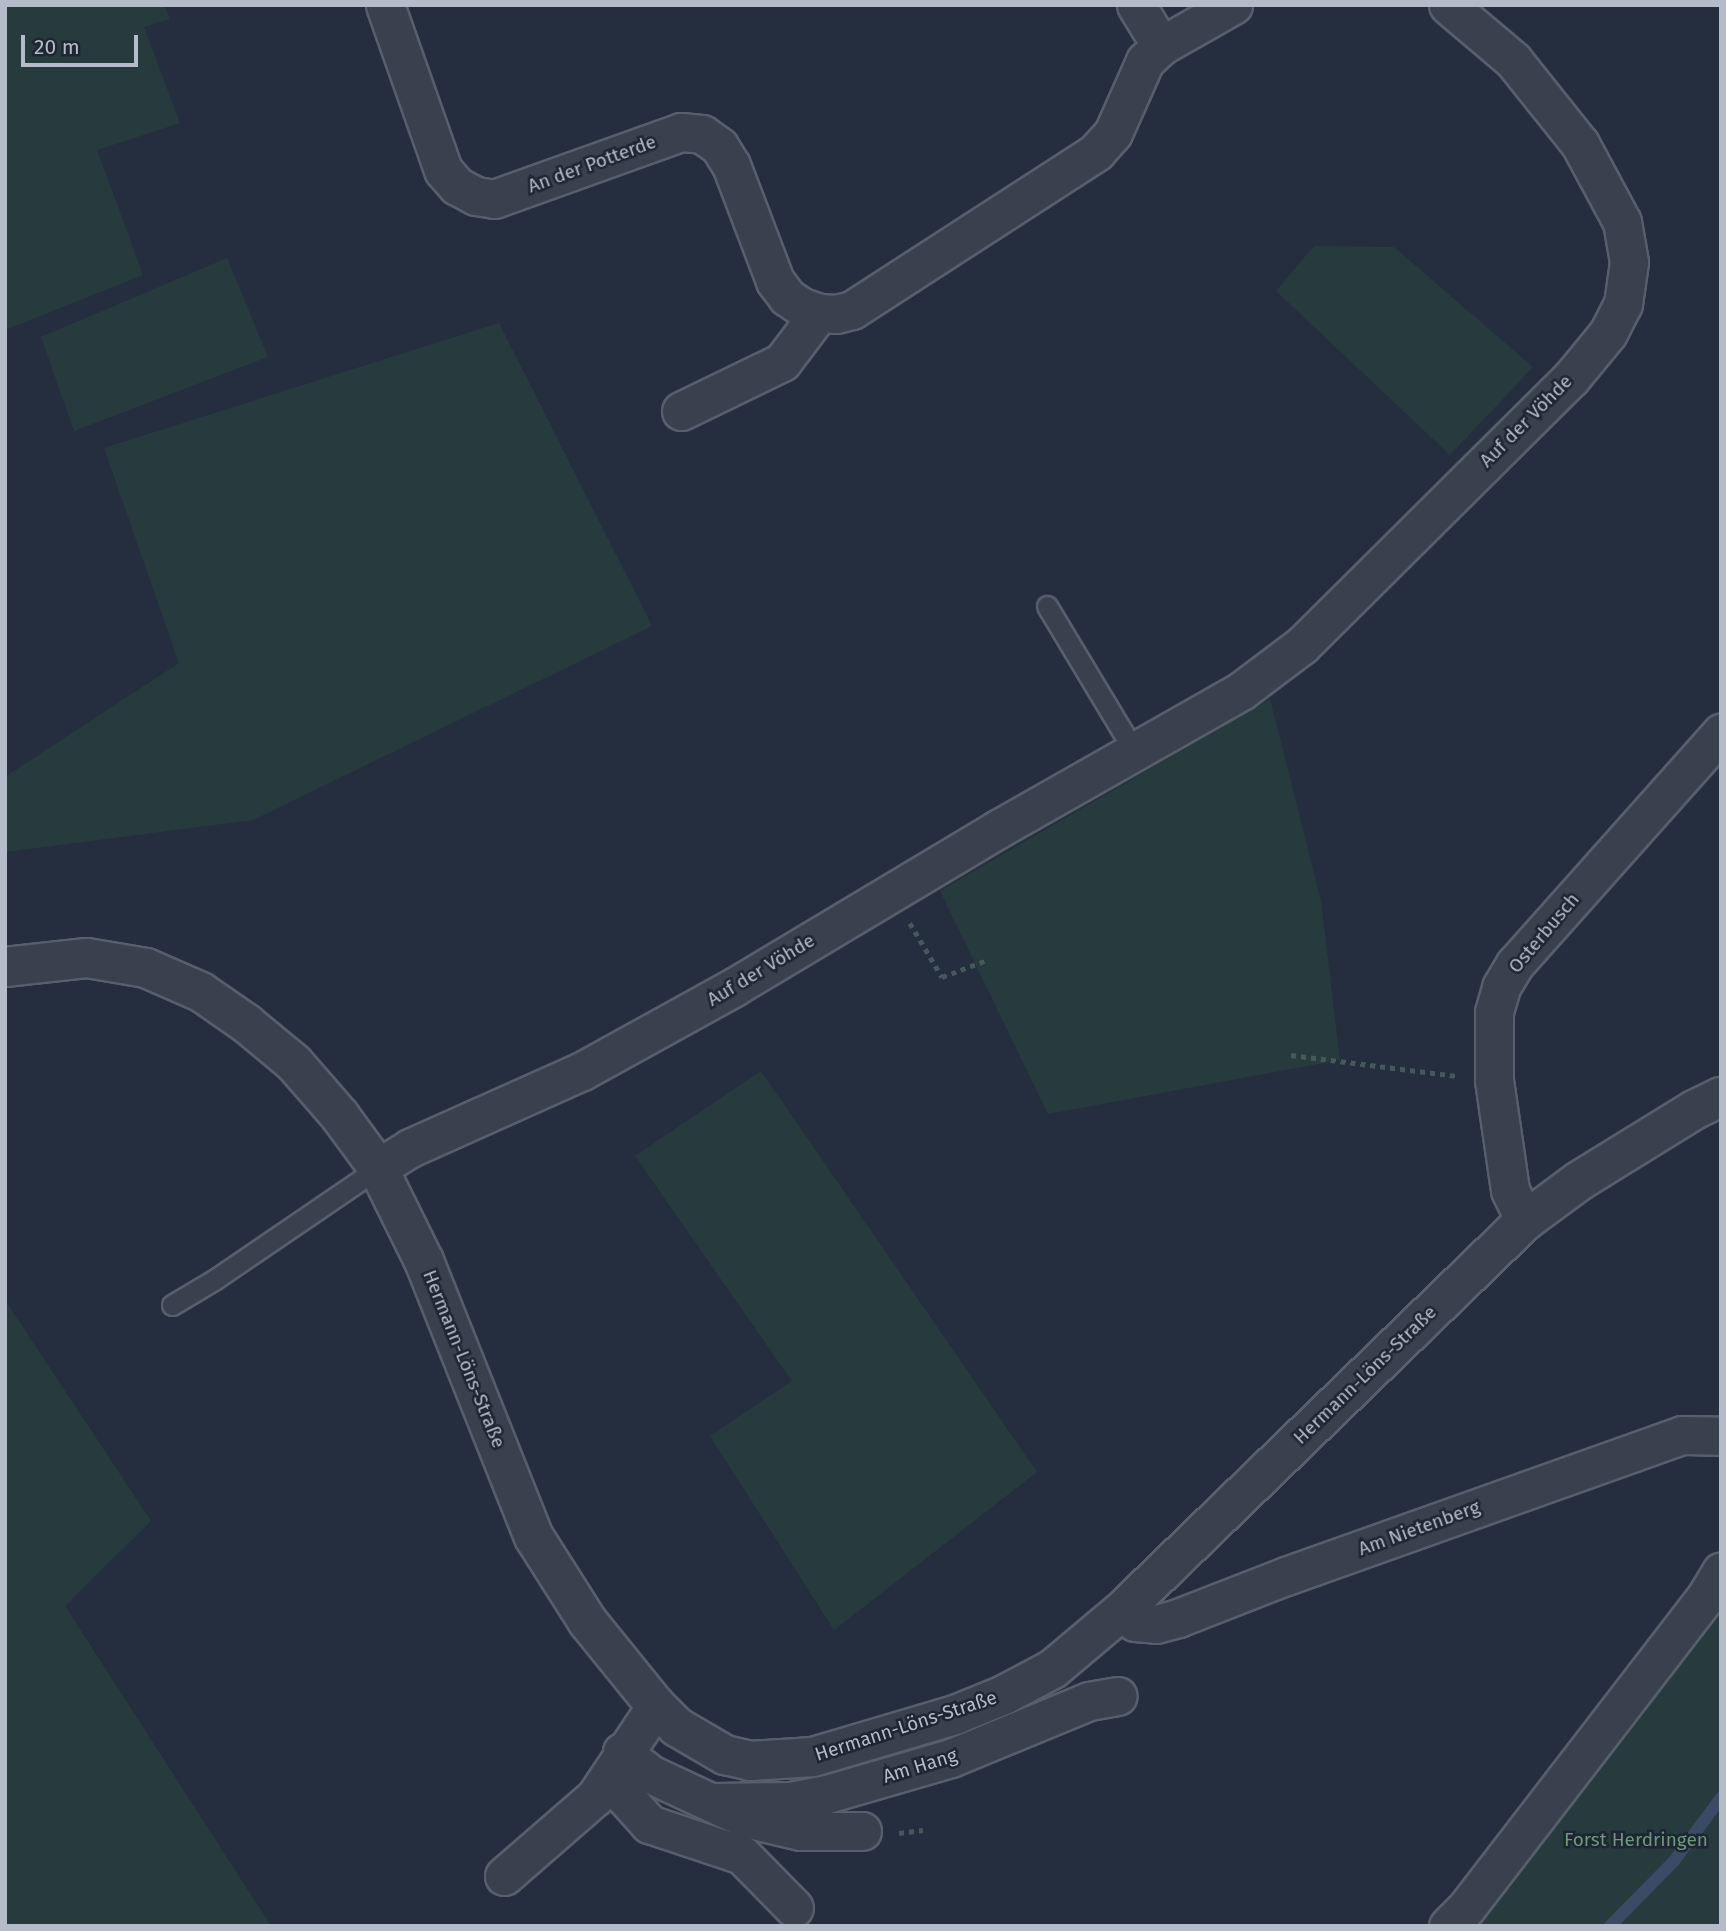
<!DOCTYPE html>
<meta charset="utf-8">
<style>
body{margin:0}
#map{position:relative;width:1726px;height:1931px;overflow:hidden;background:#252e3e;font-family:"Fira Sans",sans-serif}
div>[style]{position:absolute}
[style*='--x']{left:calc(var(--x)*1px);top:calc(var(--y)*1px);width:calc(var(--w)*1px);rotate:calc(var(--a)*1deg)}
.green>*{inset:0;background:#273b3f}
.stream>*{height:12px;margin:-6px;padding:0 6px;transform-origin:6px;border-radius:6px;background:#3b4b66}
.path>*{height:4.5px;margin-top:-2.25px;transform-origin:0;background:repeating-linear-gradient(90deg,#45585c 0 5px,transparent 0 10px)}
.roads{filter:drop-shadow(2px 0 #575e6c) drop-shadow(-2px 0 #575e6c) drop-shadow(0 2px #575e6c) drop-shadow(0 -2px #575e6c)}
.service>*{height:19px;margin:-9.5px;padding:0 9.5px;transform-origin:9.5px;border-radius:9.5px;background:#39414e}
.minor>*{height:37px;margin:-18.5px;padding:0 18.5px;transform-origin:18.5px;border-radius:18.5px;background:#39414e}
.tertiary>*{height:38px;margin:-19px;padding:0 19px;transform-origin:19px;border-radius:19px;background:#39414e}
span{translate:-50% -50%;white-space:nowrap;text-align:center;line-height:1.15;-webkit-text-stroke:5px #1e2533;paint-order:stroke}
.street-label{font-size:19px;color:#b5bcc9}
.park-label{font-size:19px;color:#6d9979}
.frame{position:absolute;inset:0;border:7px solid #b5bcc9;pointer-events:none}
.scale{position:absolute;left:21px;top:35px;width:117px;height:32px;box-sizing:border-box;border:4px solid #b5bcc9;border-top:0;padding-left:9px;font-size:21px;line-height:24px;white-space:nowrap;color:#b5bcc9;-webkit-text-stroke:5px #1e2533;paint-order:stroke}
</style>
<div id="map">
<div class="green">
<div style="clip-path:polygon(5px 5px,164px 5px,170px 19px,144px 27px,180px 123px,97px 150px,143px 275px,5px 330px)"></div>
<div style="clip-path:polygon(1314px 246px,1394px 247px,1533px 367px,1450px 455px,1276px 291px)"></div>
<div style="clip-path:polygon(227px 258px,268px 357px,74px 431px,41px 337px)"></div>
<div style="clip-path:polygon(499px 323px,652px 626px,253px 820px,5px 852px,5px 777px,179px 663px,104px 448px)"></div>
<div style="clip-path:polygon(1270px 699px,1321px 901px,1340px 1060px,1048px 1114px,940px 891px)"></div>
<div style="clip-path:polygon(761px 1071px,1037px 1472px,834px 1630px,710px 1436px,792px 1381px,635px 1156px)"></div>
<div style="clip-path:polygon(5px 1300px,151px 1521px,65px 1606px,271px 1926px,5px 1926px)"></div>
<div style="clip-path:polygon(1721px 1604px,1721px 1926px,1461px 1926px)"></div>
</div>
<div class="stream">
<div style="--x:1610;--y:1926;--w:91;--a:-45.4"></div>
<div style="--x:1674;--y:1861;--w:79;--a:-53.3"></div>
</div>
<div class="path">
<div style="--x:910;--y:923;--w:63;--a:59.3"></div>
<div style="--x:942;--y:977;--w:48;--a:-20.7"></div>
<div style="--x:1291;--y:1055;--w:167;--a:7.2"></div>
<div style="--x:899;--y:1833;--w:24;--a:-7"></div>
</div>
<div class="roads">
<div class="service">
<div style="--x:1047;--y:606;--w:169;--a:59"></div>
<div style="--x:172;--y:1305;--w:49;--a:-30.8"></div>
<div style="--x:214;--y:1280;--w:199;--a:-34.3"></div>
</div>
<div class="minor">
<div style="--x:385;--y:5;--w:175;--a:70.6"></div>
<div style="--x:443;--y:170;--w:21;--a:49"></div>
<div style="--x:457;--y:186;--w:21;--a:28"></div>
<div style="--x:476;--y:196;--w:18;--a:9"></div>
<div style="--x:494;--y:199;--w:199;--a:-19.7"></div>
<div style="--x:681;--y:132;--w:21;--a:5"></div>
<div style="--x:702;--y:134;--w:21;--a:35"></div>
<div style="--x:719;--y:146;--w:22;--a:58"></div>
<div style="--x:731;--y:165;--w:124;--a:69.2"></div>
<div style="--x:775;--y:281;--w:20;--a:53"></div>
<div style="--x:787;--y:297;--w:18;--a:34"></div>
<div style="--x:802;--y:307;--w:18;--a:19"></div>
<div style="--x:819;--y:313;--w:17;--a:3"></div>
<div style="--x:836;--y:314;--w:16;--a:-14"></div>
<div style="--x:852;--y:310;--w:291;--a:-32.9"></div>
<div style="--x:1096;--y:152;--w:25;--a:-48"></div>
<div style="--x:1113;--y:133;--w:79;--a:-66"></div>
<div style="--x:1145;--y:61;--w:22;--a:-43"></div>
<div style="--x:1161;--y:46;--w:83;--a:-29.7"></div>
<div style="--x:1136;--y:5;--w:48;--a:58.6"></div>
<div style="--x:681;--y:411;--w:112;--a:-25.9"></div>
<div style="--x:782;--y:362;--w:61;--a:-52.9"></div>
<div style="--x:378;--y:1168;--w:38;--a:-32"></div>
<div style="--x:410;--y:1148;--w:188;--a:-24.1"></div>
<div style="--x:582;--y:1071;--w:174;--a:-28.9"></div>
<div style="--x:734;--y:987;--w:308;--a:-30.9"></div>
<div style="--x:998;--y:829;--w:279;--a:-29.6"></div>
<div style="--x:1241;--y:691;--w:76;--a:-37"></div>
<div style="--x:1302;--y:645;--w:379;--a:-44.8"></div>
<div style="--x:1571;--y:378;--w:58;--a:-50.6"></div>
<div style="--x:1608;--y:333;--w:33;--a:-63"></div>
<div style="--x:1623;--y:304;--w:42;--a:-81.9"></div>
<div style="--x:1629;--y:262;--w:41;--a:-99.9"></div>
<div style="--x:1622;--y:222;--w:89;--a:-118.3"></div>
<div style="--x:1580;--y:144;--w:107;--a:-128.6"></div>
<div style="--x:1513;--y:60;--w:85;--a:-139.8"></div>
<div style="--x:1525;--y:1221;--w:34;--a:-116"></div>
<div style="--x:1510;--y:1190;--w:111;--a:-98.3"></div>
<div style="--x:1494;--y:1080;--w:68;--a:-90"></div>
<div style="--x:1494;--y:1012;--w:26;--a:-74"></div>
<div style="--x:1501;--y:987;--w:27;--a:-59"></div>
<div style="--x:1515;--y:964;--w:310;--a:-48.3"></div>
<div style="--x:1123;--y:1610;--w:17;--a:45"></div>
<div style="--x:1135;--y:1622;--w:21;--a:5"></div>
<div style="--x:1156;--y:1624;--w:23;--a:-15"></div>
<div style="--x:1178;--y:1618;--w:116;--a:-21.3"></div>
<div style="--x:1286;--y:1576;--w:420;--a:-19.6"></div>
<div style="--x:1682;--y:1435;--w:39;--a:1"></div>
<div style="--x:622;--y:1752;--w:36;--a:38"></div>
<div style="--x:650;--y:1774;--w:105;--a:24.9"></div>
<div style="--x:745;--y:1818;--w:57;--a:13.3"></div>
<div style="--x:800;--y:1831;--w:62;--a:0"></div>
<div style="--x:622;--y:1752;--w:44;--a:87.4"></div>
<div style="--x:624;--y:1796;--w:38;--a:48"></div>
<div style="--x:649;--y:1824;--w:98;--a:18.4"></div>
<div style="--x:742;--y:1855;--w:74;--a:45.5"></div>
<div style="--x:714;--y:1802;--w:77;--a:-0.7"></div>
<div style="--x:791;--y:1801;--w:37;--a:-11"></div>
<div style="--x:827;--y:1794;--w:129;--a:-16.2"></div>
<div style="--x:951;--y:1758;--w:149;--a:-22.4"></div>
<div style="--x:1089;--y:1701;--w:29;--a:-10"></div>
<div style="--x:504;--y:1876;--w:121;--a:-41"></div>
<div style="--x:595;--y:1797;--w:110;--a:-56.2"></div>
<div style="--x:1448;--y:1926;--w:25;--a:-45"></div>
<div style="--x:1466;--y:1908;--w:391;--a:-52.4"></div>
<div style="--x:1705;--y:1598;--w:31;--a:-59"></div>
</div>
<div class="tertiary">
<div style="--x:5;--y:967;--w:82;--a:-6.3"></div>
<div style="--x:87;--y:958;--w:60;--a:9.6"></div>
<div style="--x:146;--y:968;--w:60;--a:23.6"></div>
<div style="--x:201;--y:992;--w:56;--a:34.8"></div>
<div style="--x:247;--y:1024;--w:61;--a:39.7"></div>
<div style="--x:294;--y:1063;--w:70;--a:49"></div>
<div style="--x:340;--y:1116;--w:64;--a:53.8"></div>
<div style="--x:378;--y:1168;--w:104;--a:63.7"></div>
<div style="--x:424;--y:1261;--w:297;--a:68.3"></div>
<div style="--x:534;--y:1537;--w:101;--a:57.6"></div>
<div style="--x:588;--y:1622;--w:108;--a:51"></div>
<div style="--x:656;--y:1706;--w:30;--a:45"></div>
<div style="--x:677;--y:1727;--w:56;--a:30.3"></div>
<div style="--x:725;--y:1755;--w:26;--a:13"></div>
<div style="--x:750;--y:1761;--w:63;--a:-3.6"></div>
<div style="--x:813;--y:1757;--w:148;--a:-16.5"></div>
<div style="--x:955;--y:1715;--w:53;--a:-22.2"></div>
<div style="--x:1004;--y:1695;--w:55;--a:-28"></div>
<div style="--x:1053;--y:1669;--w:92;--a:-40.1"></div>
<div style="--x:1123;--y:1610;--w:559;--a:-44.06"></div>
<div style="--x:1525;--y:1221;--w:67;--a:-36.5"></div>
<div style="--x:1579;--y:1181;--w:135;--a:-31.7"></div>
<div style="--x:1694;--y:1110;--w:30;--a:-26"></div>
</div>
</div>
<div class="street-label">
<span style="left:592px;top:164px;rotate:-20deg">An der Potterde</span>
<span style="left:1526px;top:421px;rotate:-45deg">Auf der Vöhde</span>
<span style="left:1544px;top:933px;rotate:-50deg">Osterbusch</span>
<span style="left:761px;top:970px;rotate:-31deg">Auf der Vöhde</span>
<span style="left:464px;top:1359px;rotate:68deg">Hermann-Löns-Straße</span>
<span style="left:1365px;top:1375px;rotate:-44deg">Hermann-Löns-Straße</span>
<span style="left:1419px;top:1528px;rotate:-20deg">Am Nietenberg</span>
<span style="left:906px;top:1726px;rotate:-18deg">Hermann-Löns-Straße</span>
<span style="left:920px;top:1766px;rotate:-17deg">Am Hang</span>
</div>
<div class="park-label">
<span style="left:1636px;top:1840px">Forst Herdringen</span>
</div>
<div class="frame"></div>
<div class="scale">20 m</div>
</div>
